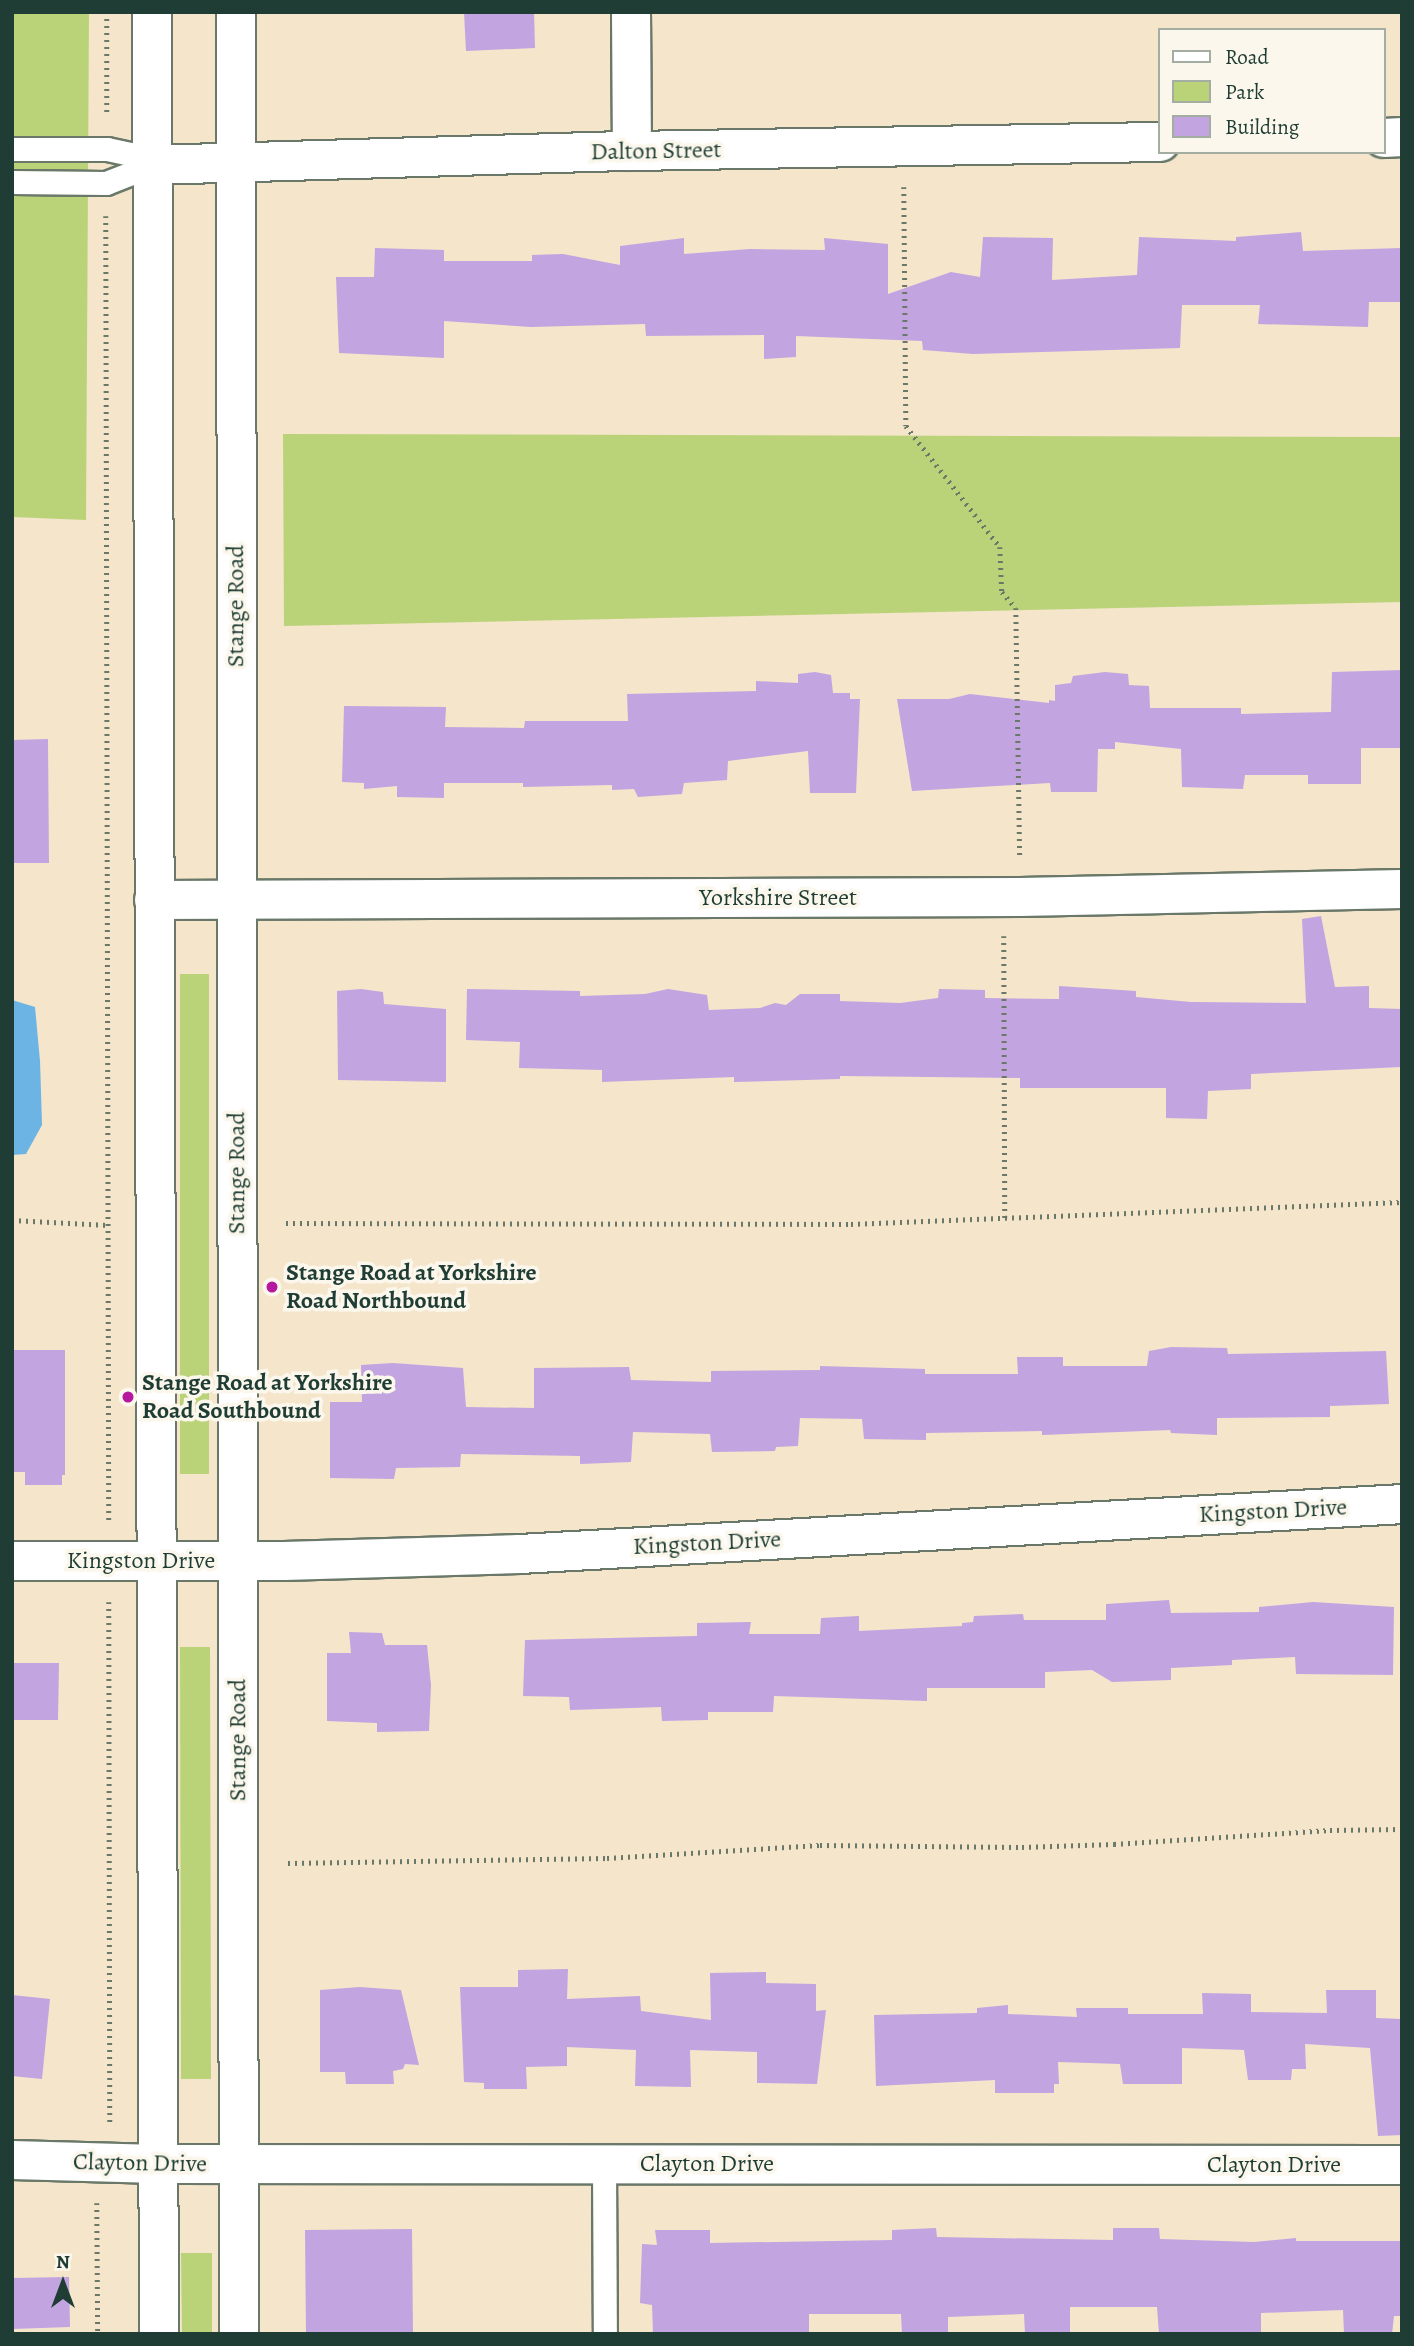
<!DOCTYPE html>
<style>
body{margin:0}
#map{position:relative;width:1414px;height:2346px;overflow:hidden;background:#f4e5cb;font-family:Alegreya,serif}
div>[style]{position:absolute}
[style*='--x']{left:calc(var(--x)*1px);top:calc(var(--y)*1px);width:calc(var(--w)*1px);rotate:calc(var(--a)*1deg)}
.green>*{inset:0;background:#bad379}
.water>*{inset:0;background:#6bb4e3}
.building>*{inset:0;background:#c2a4e1}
.path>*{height:4.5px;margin-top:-2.25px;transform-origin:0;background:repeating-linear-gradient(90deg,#6a7869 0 2px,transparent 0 7px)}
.roads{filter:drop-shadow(2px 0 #6a7869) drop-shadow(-2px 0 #6a7869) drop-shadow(0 2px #6a7869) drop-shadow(0 -2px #6a7869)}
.lane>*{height:23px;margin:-11.5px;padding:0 11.5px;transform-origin:11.5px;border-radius:11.5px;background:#fff}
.street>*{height:38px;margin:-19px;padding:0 19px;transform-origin:19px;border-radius:19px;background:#fff}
.secondary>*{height:38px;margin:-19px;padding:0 19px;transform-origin:19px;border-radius:19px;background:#fff}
.dots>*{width:19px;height:19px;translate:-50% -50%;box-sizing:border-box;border:4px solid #fbf7ec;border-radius:50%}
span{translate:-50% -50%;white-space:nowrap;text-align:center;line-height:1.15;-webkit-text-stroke:7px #fbf7ec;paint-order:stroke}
.street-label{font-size:24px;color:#1f3d34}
.poi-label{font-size:24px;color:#1f3d34;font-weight:700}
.left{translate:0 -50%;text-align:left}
.frame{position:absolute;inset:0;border:14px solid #1f3d34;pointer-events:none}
.legend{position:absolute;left:1158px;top:28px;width:228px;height:126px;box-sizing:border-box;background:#fbf7ec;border:2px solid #a3ada2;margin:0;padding:9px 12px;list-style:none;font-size:21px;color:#1f3d34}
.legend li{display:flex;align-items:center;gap:14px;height:35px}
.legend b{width:35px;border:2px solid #a3ada2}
.north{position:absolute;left:28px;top:2248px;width:70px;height:70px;-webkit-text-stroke:5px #fbf7ec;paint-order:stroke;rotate:0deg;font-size:19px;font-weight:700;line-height:28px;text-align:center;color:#1f3d34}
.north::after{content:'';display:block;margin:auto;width:24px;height:32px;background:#1f3d34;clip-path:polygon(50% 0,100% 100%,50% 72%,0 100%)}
</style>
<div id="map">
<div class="green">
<div style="clip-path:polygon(12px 12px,89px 12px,86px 520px,12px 517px)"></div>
<div style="clip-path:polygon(283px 434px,1402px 437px,1402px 602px,284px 626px)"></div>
<div style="clip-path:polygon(180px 974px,209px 974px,209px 1474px,180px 1474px)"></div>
<div style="clip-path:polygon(180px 1647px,210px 1647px,211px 2079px,181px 2079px)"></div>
<div style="clip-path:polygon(181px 2253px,212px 2253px,212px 2334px,182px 2334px)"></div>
</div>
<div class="water">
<div style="clip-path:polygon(12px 1000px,35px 1007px,40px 1061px,42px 1125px,26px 1154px,12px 1155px)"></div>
</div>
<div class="building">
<div style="clip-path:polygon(464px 12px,534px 12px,535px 48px,466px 51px)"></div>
<div style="clip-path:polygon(1301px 232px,1303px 251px,1402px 248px,1402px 302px,1369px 302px,1368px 327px,1258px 324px,1260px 305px,1182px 305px,1180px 348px,973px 354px,923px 350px,922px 341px,796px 336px,796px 357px,764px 359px,764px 335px,646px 336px,645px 324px,531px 327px,444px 321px,444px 358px,339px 353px,336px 277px,374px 277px,375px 248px,444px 250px,444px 261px,532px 261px,532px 255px,563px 254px,620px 265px,620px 246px,684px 238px,684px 254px,750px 249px,825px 250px,824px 238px,888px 244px,888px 294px,951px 272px,980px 277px,983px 237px,1053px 238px,1052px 280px,1137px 275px,1139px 237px,1236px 241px,1236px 237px)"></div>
<div style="clip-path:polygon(1402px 670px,1402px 748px,1361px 748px,1361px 784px,1308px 784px,1308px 775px,1245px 775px,1243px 789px,1182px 787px,1181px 749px,1115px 742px,1115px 749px,1098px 749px,1097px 792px,1051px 792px,1050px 783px,912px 791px,897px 699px,949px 699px,970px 694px,1049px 703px,1049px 700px,1055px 701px,1055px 685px,1071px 683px,1073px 676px,1105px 672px,1128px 674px,1129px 685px,1149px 686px,1150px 708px,1241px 708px,1241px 714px,1331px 712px,1332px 672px)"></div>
<div style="clip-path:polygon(815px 672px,831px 675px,833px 693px,850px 693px,850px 699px,860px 699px,856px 793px,810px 793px,808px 751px,728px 761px,727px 780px,684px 783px,682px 794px,638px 797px,634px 789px,612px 790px,612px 785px,523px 787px,523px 783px,444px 783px,444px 798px,397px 797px,397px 786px,364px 789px,364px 783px,342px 782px,344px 706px,446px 707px,445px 727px,524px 728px,525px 721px,628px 721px,627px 694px,756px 691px,756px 681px,798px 683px,798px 674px)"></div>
<div style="clip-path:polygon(48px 739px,49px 863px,12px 863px,12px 740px)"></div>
<div style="clip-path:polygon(1321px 916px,1335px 987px,1369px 986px,1369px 1008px,1402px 1009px,1402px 1067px,1251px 1074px,1251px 1089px,1208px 1091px,1207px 1119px,1166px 1118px,1166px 1088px,1020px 1088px,1020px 1078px,840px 1076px,840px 1079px,734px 1082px,734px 1077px,602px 1082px,602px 1070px,519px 1068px,520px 1042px,466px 1040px,467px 989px,580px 991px,580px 996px,645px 994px,668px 989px,707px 995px,709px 1010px,760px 1008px,775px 1003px,786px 1005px,800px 994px,840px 994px,840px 1001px,900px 1003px,938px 998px,939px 989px,985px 990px,985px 998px,1059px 999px,1059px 986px,1136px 991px,1136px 997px,1191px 1002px,1306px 1003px,1302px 919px)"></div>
<div style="clip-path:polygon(361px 989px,383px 992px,384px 1004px,446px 1009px,446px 1082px,338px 1080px,337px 991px)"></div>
<div style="clip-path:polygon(1171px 1347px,1227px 1348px,1228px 1354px,1386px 1351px,1389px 1404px,1330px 1406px,1330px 1417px,1217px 1418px,1217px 1435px,1171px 1433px,1170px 1430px,1042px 1435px,1042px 1431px,926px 1433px,926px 1440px,864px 1439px,862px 1419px,800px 1418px,798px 1446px,776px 1447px,775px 1451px,712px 1452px,710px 1434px,633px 1432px,631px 1462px,580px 1464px,580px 1456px,461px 1454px,460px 1467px,396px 1468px,394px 1479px,330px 1478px,330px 1402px,362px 1402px,361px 1365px,393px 1363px,463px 1368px,466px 1407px,534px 1408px,534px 1368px,629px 1367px,631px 1380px,711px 1382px,711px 1371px,820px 1370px,820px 1366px,925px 1369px,925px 1374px,1018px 1374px,1017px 1357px,1063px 1357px,1063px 1366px,1147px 1366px,1149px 1351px)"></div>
<div style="clip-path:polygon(12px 1350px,65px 1350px,65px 1475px,62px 1475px,62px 1485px,25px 1485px,25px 1472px,12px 1472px)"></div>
<div style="clip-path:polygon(1169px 1600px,1171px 1613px,1259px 1612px,1259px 1607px,1313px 1602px,1394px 1607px,1393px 1675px,1296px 1674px,1295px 1657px,1232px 1660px,1232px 1665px,1171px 1668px,1171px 1680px,1112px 1682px,1092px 1670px,1045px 1672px,1045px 1688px,927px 1688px,927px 1701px,774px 1696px,773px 1712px,708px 1712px,708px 1720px,662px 1721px,661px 1707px,570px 1710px,569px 1697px,523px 1696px,525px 1640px,697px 1636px,697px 1623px,751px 1622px,749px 1634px,820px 1634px,821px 1618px,859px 1616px,859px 1631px,962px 1626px,962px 1623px,973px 1622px,974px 1616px,1023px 1614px,1024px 1620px,1106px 1620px,1106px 1604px)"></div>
<div style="clip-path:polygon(349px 1632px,382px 1633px,385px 1645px,427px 1645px,431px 1685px,429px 1731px,377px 1732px,377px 1723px,327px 1721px,327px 1653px,351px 1653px)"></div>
<div style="clip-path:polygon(12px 1663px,59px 1663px,58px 1720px,12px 1720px)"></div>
<div style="clip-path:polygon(568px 1969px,567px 1999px,640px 1996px,641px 2011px,711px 2020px,710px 1973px,766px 1972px,766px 1983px,816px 1984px,816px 2011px,826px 2010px,817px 2084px,757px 2083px,757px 2052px,690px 2050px,691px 2087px,635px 2086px,636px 2050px,567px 2047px,567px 2066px,526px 2067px,527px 2089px,484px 2089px,484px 2083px,464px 2082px,460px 1987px,518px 1987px,518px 1970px)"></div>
<div style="clip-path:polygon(360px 1987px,401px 1990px,419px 2065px,405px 2064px,403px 2069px,393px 2071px,394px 2084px,346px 2084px,345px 2072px,320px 2072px,320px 1990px)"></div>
<div style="clip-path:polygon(1326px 1990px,1376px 1990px,1376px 2018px,1402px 2019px,1402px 2135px,1378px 2136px,1370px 2048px,1305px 2044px,1306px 2069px,1292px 2069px,1291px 2080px,1248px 2080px,1244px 2050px,1182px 2048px,1182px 2084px,1123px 2084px,1120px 2064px,1058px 2062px,1059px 2084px,1054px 2084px,1054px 2093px,995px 2093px,995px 2080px,876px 2086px,874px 2015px,977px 2013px,977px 2008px,1008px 2005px,1008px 2014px,1077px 2017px,1076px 2008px,1128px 2008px,1128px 2014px,1203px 2014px,1202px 1993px,1251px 1994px,1251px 2012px,1327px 2013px)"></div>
<div style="clip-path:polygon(12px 1995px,50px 1999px,42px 2079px,12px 2076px)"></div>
<div style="clip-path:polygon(936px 2228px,937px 2237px,1113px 2240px,1113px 2228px,1159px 2228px,1160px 2239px,1254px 2242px,1296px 2238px,1296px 2241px,1402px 2241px,1402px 2316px,1394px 2316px,1392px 2334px,1344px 2334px,1343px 2310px,1261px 2313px,1261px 2334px,1159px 2334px,1157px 2307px,1070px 2307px,1070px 2334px,1025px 2334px,1024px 2314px,948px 2317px,948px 2334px,902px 2334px,901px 2314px,809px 2314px,809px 2334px,653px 2334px,652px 2305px,640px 2303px,642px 2244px,657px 2245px,655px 2230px,710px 2230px,710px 2243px,892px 2240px,892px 2230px)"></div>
<div style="clip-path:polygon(412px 2229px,413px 2334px,306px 2334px,305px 2230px)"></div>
<div style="clip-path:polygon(69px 2277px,70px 2327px,12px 2329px,12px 2278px)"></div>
</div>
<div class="path">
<div style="--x:107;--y:12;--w:104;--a:90"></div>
<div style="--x:904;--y:187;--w:239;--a:89.5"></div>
<div style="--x:906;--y:426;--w:153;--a:52.2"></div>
<div style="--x:1000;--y:547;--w:45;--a:87.5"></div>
<div style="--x:1002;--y:592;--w:21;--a:49"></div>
<div style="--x:1016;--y:608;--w:250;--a:89.1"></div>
<div style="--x:106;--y:216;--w:1304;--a:89.87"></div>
<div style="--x:1004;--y:936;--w:283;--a:89.8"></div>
<div style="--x:12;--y:1220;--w:96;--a:3"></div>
<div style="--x:286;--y:1223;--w:565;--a:0.1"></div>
<div style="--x:851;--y:1224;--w:551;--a:-2.29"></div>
<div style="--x:109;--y:1602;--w:520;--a:89.89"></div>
<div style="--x:288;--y:1863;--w:319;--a:-0.9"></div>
<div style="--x:607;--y:1858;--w:213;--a:-3.5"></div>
<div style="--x:820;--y:1845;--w:202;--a:0.6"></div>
<div style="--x:1022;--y:1847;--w:92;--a:-1.9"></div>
<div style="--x:1114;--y:1844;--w:216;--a:-3.7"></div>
<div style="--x:1330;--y:1830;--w:72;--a:-0.8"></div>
<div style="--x:97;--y:2203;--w:131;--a:89.6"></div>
</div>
<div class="roads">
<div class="lane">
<div style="--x:12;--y:149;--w:95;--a:0"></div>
<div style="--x:107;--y:149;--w:25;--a:12"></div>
<div style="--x:131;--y:154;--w:24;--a:28"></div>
<div style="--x:12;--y:182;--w:94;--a:0.6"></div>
<div style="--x:106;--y:183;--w:49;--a:-21.4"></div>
<div style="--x:604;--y:2164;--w:170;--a:89.7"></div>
</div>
<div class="street">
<div style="--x:631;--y:12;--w:139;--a:89.6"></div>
<div style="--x:1384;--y:138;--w:18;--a:-3"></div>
<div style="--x:152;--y:165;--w:480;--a:-1.7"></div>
<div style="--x:632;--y:151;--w:528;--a:-0.98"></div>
<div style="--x:154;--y:900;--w:866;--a:-0.2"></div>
<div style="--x:1020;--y:897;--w:382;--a:-1.2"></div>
<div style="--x:12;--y:1561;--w:272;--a:0"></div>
<div style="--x:284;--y:1561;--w:236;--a:-1.7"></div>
<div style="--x:520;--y:1554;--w:883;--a:-3.24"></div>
<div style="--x:12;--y:2160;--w:146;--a:1.6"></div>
<div style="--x:158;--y:2164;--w:1244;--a:0.05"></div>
</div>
<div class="secondary">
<div style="--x:152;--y:12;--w:2322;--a:89.83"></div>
<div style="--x:236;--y:12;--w:2322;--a:89.93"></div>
</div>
</div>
<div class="dots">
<div style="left:272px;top:1287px;background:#b5179e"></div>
<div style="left:128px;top:1397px;background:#b5179e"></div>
</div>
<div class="street-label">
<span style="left:656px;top:151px;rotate:-1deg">Dalton Street</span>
<span style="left:236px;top:606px;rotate:-90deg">Stange Road</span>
<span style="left:778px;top:898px">Yorkshire Street</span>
<span style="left:237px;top:1173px;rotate:-90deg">Stange Road</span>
<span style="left:1273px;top:1511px;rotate:-3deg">Kingston Drive</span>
<span style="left:707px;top:1543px;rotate:-3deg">Kingston Drive</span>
<span style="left:141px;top:1561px">Kingston Drive</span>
<span style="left:238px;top:1740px;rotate:-90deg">Stange Road</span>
<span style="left:140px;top:2163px;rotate:1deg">Clayton Drive</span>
<span style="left:707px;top:2164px">Clayton Drive</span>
<span style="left:1274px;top:2165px">Clayton Drive</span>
</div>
<div class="poi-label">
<span class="left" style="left:286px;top:1287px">Stange Road at Yorkshire<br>Road Northbound</span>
<span class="left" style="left:142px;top:1397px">Stange Road at Yorkshire<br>Road Southbound</span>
</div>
<div class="frame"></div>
<ul class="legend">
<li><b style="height:9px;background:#fff"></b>Road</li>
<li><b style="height:19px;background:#bad379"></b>Park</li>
<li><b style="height:19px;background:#c2a4e1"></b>Building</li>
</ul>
<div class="north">N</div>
</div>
